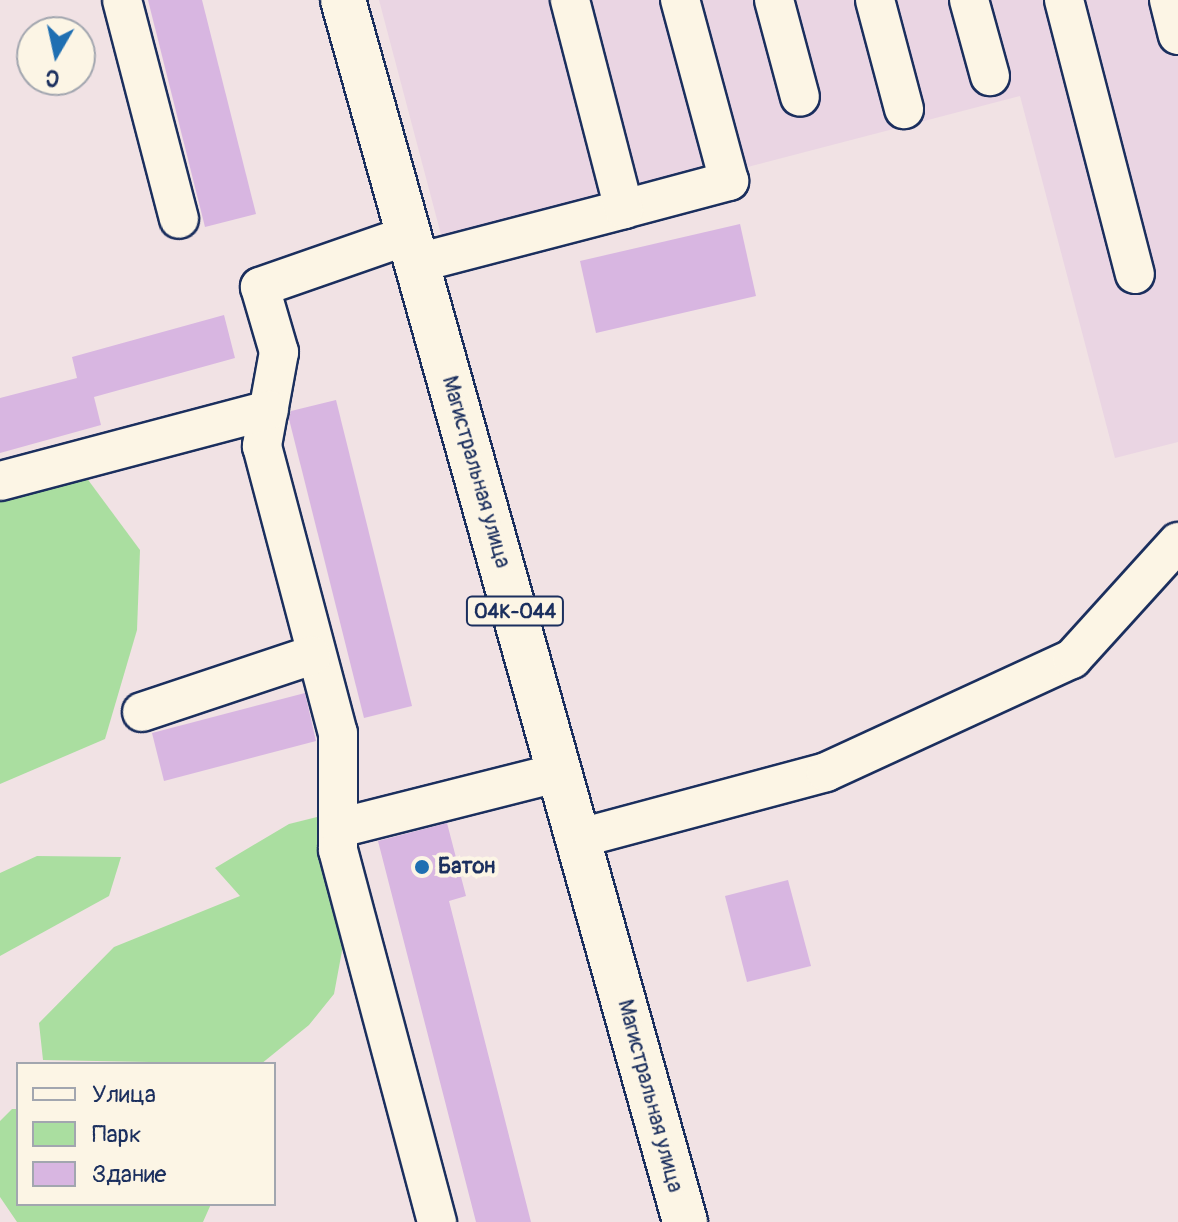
<!DOCTYPE html>
<meta charset="utf-8">
<style>
body{margin:0}
#map{position:relative;width:1178px;height:1222px;overflow:hidden;background:#f1e2e4;font-family:Pangolin,sans-serif}
div>[style]{position:absolute}
[style*='--x']{left:calc(var(--x)*1px);top:calc(var(--y)*1px);width:calc(var(--w)*1px);rotate:calc(var(--a)*1deg)}
.built>*{inset:0;background:#ead5e3}
.green>*{inset:0;background:#aadea0}
.building>*{inset:0;background:#d8b6e1}
.roads{filter:drop-shadow(2px 0 #1b2f5e) drop-shadow(-2px 0 #1b2f5e) drop-shadow(0 2px #1b2f5e) drop-shadow(0 -2px #1b2f5e)}
.minor>*{height:38px;margin:-19px;padding:0 19px;transform-origin:19px;border-radius:19px;background:#fcf5e5}
.major>*{height:44px;margin:-22px;padding:0 22px;transform-origin:22px;border-radius:22px;background:#fcf5e5}
.dots>*{width:22px;height:22px;translate:-50% -50%;box-sizing:border-box;border:4px solid #fcf5e5;border-radius:50%}
span{translate:-50% -50%;white-space:nowrap;text-align:center;line-height:1.15;-webkit-text-stroke:8px #fcf5e5;paint-order:stroke}
.shield-label span{padding:2px 6px;background:#fcf5e5;border:2px solid;border-radius:6px;-webkit-text-stroke-width:0}
.shield-label{font-size:20px;color:#1b2f5e;font-weight:700}
.street-label{font-size:22px;color:#1b2f5e}
.poi-label{font-size:22px;color:#1b2f5e;font-weight:700}
.left{translate:0 -50%;text-align:left}
.legend{position:absolute;left:16px;top:1062px;width:260px;height:144px;box-sizing:border-box;background:#fcf5e5;border:2px solid #a2a6af;margin:0;padding:10px 14px;list-style:none;font-size:24px;color:#1b2f5e}
.legend li{display:flex;align-items:center;gap:16px;height:40px}
.legend b{width:40px;border:2px solid #a2a6af}
.north{position:absolute;left:16px;top:16px;width:80px;height:80px;box-sizing:border-box;background:#fcf5e5;border:2px solid #a2a6af;border-radius:50%;rotate:189deg;font-size:22px;font-weight:700;line-height:32px;text-align:center;color:#1b2f5e}
.north::after{content:'';display:block;margin:auto;width:28px;height:36px;background:#1f6fb2;clip-path:polygon(50% 0,100% 100%,50% 72%,0 100%)}
</style>
<div id="map">
<div class="built">
<div style="clip-path:polygon(379px 0,1178px 0,1178px 442px,1115px 458px,1020px 96px,444px 246px)"></div>
</div>
<div class="green">
<div style="clip-path:polygon(83px 473px,140px 550px,137px 630px,105px 739px,0 784px,0 501px)"></div>
<div style="clip-path:polygon(321px 816px,347px 924px,334px 994px,309px 1025px,261px 1064px,43px 1060px,39px 1023px,114px 947px,240px 896px,215px 868px,289px 824px)"></div>
<div style="clip-path:polygon(37px 856px,121px 857px,109px 896px,0 956px,0 873px)"></div>
<div style="clip-path:polygon(12px 1109px,18px 1109px,18px 1204px,211px 1204px,203px 1222px,17px 1222px,0 1197px,0 1121px)"></div>
</div>
<div class="building">
<div style="clip-path:polygon(148px 0,202px 0,256px 214px,205px 227px)"></div>
<div style="clip-path:polygon(740px 224px,756px 296px,596px 333px,580px 261px)"></div>
<div style="clip-path:polygon(224px 315px,235px 358px,94px 397px,101px 425px,0 453px,0 398px,77px 378px,72px 357px)"></div>
<div style="clip-path:polygon(336px 400px,412px 706px,364px 718px,289px 419px,291px 411px)"></div>
<div style="clip-path:polygon(305px 693px,316px 741px,164px 781px,152px 733px)"></div>
<div style="clip-path:polygon(447px 823px,466px 896px,449px 901px,531px 1222px,476px 1222px,378px 841px)"></div>
<div style="clip-path:polygon(788px 880px,811px 966px,747px 982px,725px 896px)"></div>
</div>
<div class="roads">
<div class="minor">
<div style="--x:122;--y:0;--w:226;--a:75.4"></div>
<div style="--x:774;--y:0;--w:100;--a:75"></div>
<div style="--x:875;--y:0;--w:113;--a:75.1"></div>
<div style="--x:969;--y:0;--w:79;--a:74.6"></div>
<div style="--x:1064;--y:0;--w:283;--a:75.5"></div>
<div style="--x:1169;--y:0;--w:36;--a:76"></div>
<div style="--x:624;--y:209;--w:109;--a:-14.9"></div>
<div style="--x:729;--y:181;--w:188;--a:-105.1"></div>
<div style="--x:409;--y:235;--w:158;--a:160.8"></div>
<div style="--x:260;--y:287;--w:68;--a:73.7"></div>
<div style="--x:279;--y:352;--w:96;--a:100.3"></div>
<div style="--x:262;--y:446;--w:297;--a:75.2"></div>
<div style="--x:338;--y:733;--w:117;--a:90"></div>
<div style="--x:338;--y:850;--w:385;--a:75.1"></div>
<div style="--x:417;--y:263;--w:214;--a:-14.6"></div>
<div style="--x:624;--y:209;--w:216;--a:-104.5"></div>
<div style="--x:0;--y:481;--w:278;--a:-14.8"></div>
<div style="--x:142;--y:712;--w:179;--a:-18.5"></div>
<div style="--x:343;--y:827;--w:224;--a:-14.2"></div>
<div style="--x:580;--y:838;--w:255;--a:-15"></div>
<div style="--x:826;--y:772;--w:271;--a:-24.7"></div>
<div style="--x:1072;--y:659;--w:158;--a:-47.8"></div>
</div>
<div class="major">
<div style="--x:343;--y:0;--w:1269;--a:74.36"></div>
</div>
</div>
<div class="dots">
<div style="left:422px;top:867px;background:#1f6fb2"></div>
</div>
<div class="shield-label">
<span style="left:515px;top:611px">04К-044</span>
</div>
<div class="street-label">
<span style="left:476px;top:472px;rotate:74deg">Магистральная улица</span>
<span style="left:650px;top:1096px;rotate:75deg">Магистральная улица</span>
</div>
<div class="poi-label">
<span class="left" style="left:438px;top:867px">Батон</span>
</div>
<ul class="legend">
<li><b style="height:10px;background:#fcf5e5"></b>Улица</li>
<li><b style="height:22px;background:#aadea0"></b>Парк</li>
<li><b style="height:22px;background:#d8b6e1"></b>Здание</li>
</ul>
<div class="north">С</div>
</div>
